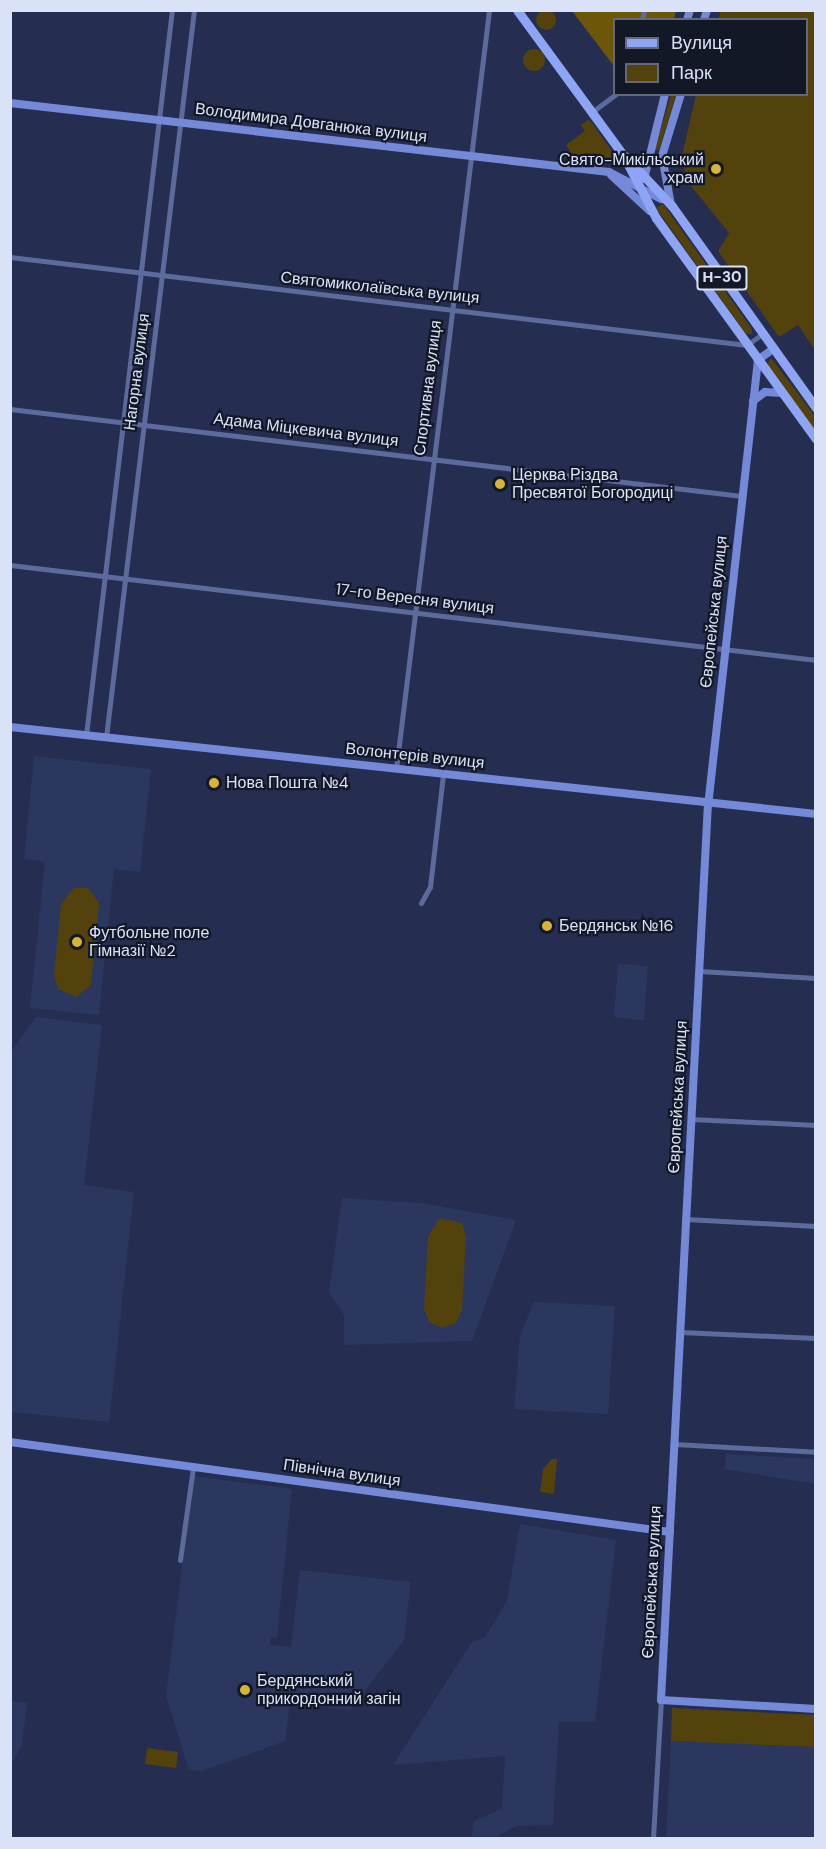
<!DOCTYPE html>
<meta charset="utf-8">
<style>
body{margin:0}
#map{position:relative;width:826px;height:1849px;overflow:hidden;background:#252e50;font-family:"DM Sans",sans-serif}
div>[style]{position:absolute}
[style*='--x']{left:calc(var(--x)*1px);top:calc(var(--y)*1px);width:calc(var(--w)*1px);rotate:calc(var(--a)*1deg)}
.built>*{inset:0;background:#2c3760}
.green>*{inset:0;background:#53420c}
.round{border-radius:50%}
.forest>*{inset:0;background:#6c5607}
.street>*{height:5px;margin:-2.5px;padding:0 2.5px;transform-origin:2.5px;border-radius:2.5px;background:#5c6b9c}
.secondary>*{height:8px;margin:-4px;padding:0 4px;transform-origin:4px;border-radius:4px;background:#748ad8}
.primary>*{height:9px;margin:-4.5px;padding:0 4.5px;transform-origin:4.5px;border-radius:4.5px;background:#8da5f4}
.dots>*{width:16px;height:16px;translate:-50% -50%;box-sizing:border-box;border:3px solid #131827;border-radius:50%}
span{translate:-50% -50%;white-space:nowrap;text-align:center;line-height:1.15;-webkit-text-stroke:4.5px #131827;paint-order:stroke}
.shield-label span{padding:2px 4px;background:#131827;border:2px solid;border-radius:4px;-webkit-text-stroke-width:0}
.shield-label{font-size:15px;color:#dae2f8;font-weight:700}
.street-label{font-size:16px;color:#dae2f8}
.poi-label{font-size:16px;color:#dae2f8}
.right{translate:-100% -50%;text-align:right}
.left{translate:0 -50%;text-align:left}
.frame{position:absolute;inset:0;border:12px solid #dae2f8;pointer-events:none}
.legend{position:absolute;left:613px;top:18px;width:195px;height:78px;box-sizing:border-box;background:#131827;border:2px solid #63697b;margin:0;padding:8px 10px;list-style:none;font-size:18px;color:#dae2f8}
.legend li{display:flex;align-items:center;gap:12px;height:30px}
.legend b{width:30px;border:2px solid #63697b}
</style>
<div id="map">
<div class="built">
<div style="clip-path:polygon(34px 756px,151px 769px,140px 872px,114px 869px,99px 1015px,30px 1008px,45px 862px,24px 859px)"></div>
<div style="clip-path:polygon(618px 964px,648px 966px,644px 1020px,614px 1017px)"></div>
<div style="clip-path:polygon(36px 1017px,102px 1025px,84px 1185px,134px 1192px,109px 1422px,11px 1412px,11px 1052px)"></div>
<div style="clip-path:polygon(342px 1198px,421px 1203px,516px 1220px,472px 1341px,344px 1345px,344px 1315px,329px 1292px)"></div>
<div style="clip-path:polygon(534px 1302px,615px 1306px,608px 1414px,514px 1409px,520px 1336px)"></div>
<div style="clip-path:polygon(726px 1454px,815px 1459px,815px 1484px,725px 1469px)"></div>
<div style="clip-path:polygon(193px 1476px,292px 1489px,277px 1638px,270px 1637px,270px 1645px,291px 1647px,300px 1570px,411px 1582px,404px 1640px,350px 1710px,290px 1703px,285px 1741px,202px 1771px,189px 1770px,166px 1696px)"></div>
<div style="clip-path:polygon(520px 1524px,616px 1540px,595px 1722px,559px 1722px,553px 1825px,516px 1826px,494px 1838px,472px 1838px,473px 1822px,502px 1808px,505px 1756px,393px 1765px,472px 1642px,485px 1637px,507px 1601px)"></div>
<div style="clip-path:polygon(11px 1701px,27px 1703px,22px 1745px,11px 1765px)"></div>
<div style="clip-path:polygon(671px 1741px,815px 1747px,815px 1838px,666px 1838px)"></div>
</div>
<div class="green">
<div class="round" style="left:536px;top:10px;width:20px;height:20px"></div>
<div style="clip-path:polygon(721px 11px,815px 11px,815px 350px,798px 325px,779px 337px,718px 251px,729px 233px,691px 186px,681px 160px,696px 95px,806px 94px,806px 20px,718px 19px)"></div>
<div class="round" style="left:523px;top:49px;width:22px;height:22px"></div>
<div style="clip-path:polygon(671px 95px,676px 95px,659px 150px,655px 149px)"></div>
<div style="clip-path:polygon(589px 119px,614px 154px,607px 161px,575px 159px,566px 145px,585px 131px,581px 125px)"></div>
<div style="clip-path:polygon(663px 204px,752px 329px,752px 334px,746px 334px,656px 208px)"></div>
<div style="clip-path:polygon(771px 358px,815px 416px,815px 431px,767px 364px)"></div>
<div style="clip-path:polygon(74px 888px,88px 888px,99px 903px,91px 985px,76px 997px,58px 989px,54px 975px,61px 904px)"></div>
<div style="clip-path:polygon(440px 1218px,462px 1223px,466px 1238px,462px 1310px,456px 1323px,442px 1328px,429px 1322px,424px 1309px,428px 1236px)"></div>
<div style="clip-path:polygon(552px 1459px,557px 1459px,554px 1494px,540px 1492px,543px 1469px)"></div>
<div style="clip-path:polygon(672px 1708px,815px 1715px,815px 1747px,671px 1741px)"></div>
<div style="clip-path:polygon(147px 1748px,178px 1752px,176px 1768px,145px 1764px)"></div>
</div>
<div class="forest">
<div style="clip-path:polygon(572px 11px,676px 11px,674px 19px,614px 20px,614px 66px)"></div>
</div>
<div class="street">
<div style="--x:642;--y:20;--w:10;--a:-79"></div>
<div style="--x:592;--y:112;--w:30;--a:-37"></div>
<div style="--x:10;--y:257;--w:742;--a:6.81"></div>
<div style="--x:747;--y:345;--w:19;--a:-36"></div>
<div style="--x:10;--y:409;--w:737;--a:6.78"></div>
<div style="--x:10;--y:565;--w:812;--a:6.72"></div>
<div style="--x:86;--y:735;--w:730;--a:-83.24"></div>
<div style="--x:106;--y:737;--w:732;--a:-83.1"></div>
<div style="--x:396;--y:769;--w:764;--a:-83.01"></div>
<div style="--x:421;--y:903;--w:18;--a:-61"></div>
<div style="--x:430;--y:887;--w:114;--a:-83.4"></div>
<div style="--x:699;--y:971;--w:117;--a:3.4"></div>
<div style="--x:691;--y:1119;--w:125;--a:2.7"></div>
<div style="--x:686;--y:1219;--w:130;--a:3.1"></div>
<div style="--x:680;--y:1332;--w:136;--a:2.5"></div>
<div style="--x:675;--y:1444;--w:141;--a:3.2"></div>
<div style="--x:180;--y:1560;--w:94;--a:-82"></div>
<div style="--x:653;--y:1838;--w:138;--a:-86.7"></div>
</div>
<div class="secondary">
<div style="--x:687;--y:20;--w:10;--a:-73"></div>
<div style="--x:704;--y:20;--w:10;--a:-73"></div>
<div style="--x:10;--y:103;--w:603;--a:6.57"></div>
<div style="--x:609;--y:172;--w:59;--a:27.4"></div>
<div style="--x:611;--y:175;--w:53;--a:42.7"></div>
<div style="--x:644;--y:179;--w:88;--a:-76.1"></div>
<div style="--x:671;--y:205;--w:50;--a:-100.4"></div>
<div style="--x:662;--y:156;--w:65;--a:-73"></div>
<div style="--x:773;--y:349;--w:19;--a:144"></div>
<div style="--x:758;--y:360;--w:446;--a:96.4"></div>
<div style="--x:708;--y:803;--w:898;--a:93"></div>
<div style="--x:661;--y:1700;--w:155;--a:3.3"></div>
<div style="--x:753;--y:401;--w:15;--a:-37"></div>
<div style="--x:765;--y:392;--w:17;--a:3"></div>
<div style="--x:10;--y:727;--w:811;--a:6.16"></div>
<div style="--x:10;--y:1442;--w:666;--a:7.77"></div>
</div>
<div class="primary">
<div style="--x:517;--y:10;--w:180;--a:53.8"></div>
<div style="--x:623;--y:155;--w:71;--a:62.4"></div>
<div style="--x:656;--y:218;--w:273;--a:54.1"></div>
<div style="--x:625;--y:156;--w:69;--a:46.8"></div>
<div style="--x:672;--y:206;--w:248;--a:54.5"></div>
</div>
<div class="dots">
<div style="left:716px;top:169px;background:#dab333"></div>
<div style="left:500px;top:484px;background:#dab333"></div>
<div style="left:214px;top:783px;background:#dab333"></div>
<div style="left:547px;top:926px;background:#dab333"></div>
<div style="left:77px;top:942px;background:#dab333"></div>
<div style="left:245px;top:1690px;background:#dab333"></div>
</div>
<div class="shield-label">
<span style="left:722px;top:278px">Н-30</span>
</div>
<div class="street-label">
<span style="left:311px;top:123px;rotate:7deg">Володимира Довганюка вулиця</span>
<span style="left:380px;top:288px;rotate:6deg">Святомиколаївська вулиця</span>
<span style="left:137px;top:372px;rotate:-83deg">Нагорна вулиця</span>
<span style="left:428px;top:388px;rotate:-83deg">Спортивна вулиця</span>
<span style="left:306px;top:430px;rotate:7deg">Адама Міцкевича вулиця</span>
<span style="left:415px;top:599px;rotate:7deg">17-го Вересня вулиця</span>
<span style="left:714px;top:612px;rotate:-84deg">Європейська вулиця</span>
<span style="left:415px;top:756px;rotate:6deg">Волонтерів вулиця</span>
<span style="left:678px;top:1097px;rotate:-87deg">Європейська вулиця</span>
<span style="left:342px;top:1473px;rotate:8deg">Північна вулиця</span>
<span style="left:652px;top:1582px;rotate:-87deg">Європейська вулиця</span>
</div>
<div class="poi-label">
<span class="right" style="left:704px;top:169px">Свято-Микільський<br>храм</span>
<span class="left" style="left:512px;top:484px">Церква Різдва<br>Пресвятої Богородиці</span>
<span class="left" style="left:226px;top:783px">Нова Пошта №4</span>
<span class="left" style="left:559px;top:926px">Бердянськ №16</span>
<span class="left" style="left:89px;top:942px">Футбольне поле<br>Гімназії №2</span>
<span class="left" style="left:257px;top:1690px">Бердянський<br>прикордонний загін</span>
</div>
<div class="frame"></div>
<ul class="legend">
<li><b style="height:8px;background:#8da5f4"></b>Вулиця</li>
<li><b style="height:16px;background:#53420c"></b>Парк</li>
</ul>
</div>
